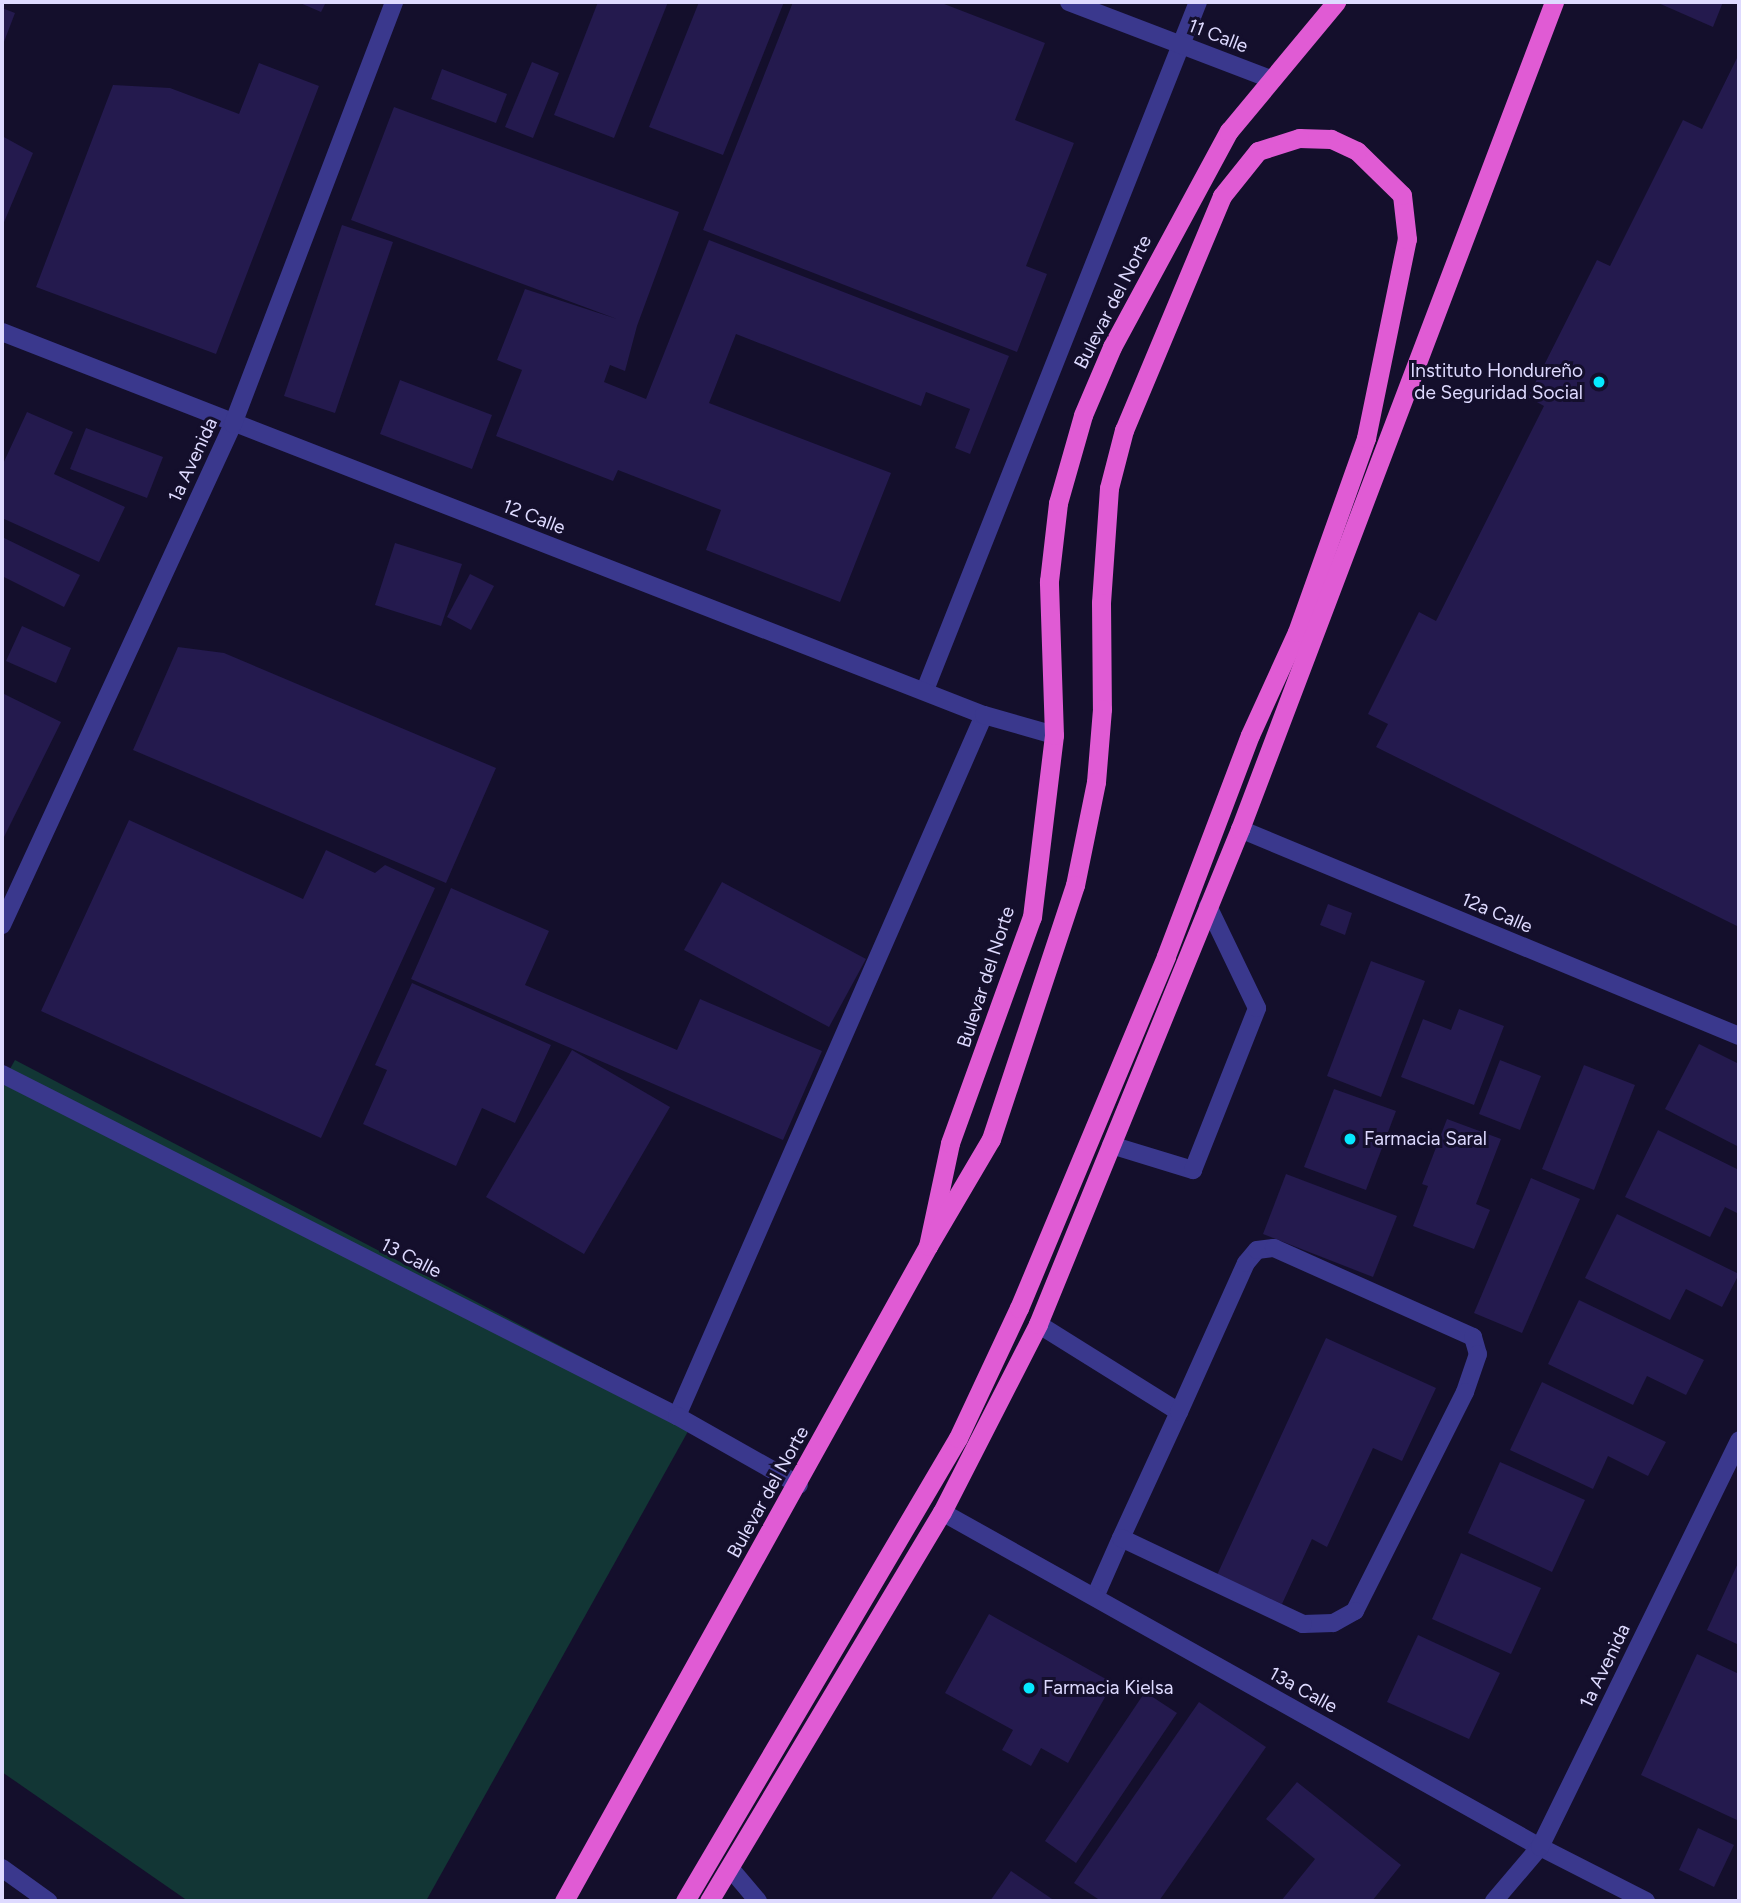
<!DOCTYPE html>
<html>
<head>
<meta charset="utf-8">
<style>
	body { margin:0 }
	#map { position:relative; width:1741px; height:1903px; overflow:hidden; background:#140f2c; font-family:Figtree,sans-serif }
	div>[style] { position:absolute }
	.green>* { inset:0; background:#123635 }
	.building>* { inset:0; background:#241a4e }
	.service>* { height:18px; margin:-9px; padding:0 9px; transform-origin:9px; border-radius:9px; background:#3a388d }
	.minor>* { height:18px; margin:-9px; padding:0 9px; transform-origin:9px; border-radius:9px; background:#3a388d }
	.trunk>* { height:19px; margin:-9.5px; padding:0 9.5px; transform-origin:9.5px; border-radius:9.5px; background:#e05bd4 }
	.dots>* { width:19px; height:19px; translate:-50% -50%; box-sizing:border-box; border:4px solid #140f2c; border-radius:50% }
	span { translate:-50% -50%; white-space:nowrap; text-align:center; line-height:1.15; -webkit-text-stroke:6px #140f2c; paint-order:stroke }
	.street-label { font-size:19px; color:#dedaff }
	.poi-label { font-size:19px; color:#dedaff }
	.right { translate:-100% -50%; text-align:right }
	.left { translate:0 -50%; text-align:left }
	.frame { position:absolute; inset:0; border:4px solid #dedaff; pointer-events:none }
</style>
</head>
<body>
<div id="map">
	<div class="green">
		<div style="clip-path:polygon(15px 1060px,696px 1417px,426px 1901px,188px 1901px,2px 1772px,2px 1083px)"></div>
	</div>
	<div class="building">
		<div style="clip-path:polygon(298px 2px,326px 2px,321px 12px)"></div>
		<div style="clip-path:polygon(598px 2px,668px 2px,614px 138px,554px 115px)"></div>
		<div style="clip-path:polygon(699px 2px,784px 2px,723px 155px,649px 127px)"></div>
		<div style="clip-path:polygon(793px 2px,939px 2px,1045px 43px,1015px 120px,1074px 143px,1026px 266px,1047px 274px,1017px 352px,703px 230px)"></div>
		<div style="clip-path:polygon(1656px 2px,1723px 2px,1713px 27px)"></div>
		<div style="clip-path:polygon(2px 8px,15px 13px,2px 47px)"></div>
		<div style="clip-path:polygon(1739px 54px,1739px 927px,1376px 747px,1388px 724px,1368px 714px,1419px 612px,1436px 621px,1544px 406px,1528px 397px,1597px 260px,1610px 266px,1683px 120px,1702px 129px)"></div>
		<div style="clip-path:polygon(532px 62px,559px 73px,533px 138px,505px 127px)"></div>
		<div style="clip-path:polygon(259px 63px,319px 86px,216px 354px,36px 287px,113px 85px,170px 88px,239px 114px)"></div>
		<div style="clip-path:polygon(442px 69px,507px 94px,496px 123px,431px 99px)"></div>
		<div style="clip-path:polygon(394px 107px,679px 212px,637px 326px,625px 371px,610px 365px,604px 382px,646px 399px,709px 240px,1009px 356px,970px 454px,955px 448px,970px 409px,926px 392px,921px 406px,736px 334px,709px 403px,891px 473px,840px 602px,706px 550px,721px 510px,618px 470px,613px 481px,496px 436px,522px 370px,497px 360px,525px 289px,617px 319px,351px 220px)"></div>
		<div style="clip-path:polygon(2px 136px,33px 153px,2px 227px)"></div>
		<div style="clip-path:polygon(342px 225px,393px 242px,335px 413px,284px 396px)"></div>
		<div style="clip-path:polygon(400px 380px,492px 415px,472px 469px,380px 434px)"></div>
		<div style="clip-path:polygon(27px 412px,73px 432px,54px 474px,125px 507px,99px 562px,2px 518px,2px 466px)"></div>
		<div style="clip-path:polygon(86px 428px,163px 457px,147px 498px,70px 469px)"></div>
		<div style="clip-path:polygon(2px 537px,80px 575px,64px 607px,2px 576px)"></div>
		<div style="clip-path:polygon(395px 543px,462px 564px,441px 626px,375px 605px)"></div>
		<div style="clip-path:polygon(470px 574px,494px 586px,471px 630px,447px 617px)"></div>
		<div style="clip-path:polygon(22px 626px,71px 648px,56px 683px,6px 661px)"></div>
		<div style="clip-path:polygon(178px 647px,224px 653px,496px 768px,446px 883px,133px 750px)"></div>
		<div style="clip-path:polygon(2px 693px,61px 722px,2px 841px)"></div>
		<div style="clip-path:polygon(129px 820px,303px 899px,326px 850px,375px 873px,385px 865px,435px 888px,321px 1138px,41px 1011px)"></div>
		<div style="clip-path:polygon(722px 882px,866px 959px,829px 1027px,684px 950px)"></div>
		<div style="clip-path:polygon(451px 888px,549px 931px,525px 985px,677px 1050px,700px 999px,822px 1051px,783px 1140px,411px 979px)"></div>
		<div style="clip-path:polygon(1328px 904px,1352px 913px,1345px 935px,1320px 925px)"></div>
		<div style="clip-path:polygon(1371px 961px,1425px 981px,1381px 1097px,1327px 1076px)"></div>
		<div style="clip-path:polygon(412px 983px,551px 1045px,515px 1123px,482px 1108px,456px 1166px,363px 1124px,387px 1070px,375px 1065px)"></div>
		<div style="clip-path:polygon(1459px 1009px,1504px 1026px,1474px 1105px,1401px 1077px,1423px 1019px,1451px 1030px)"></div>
		<div style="clip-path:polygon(1699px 1044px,1739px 1064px,1739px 1147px,1665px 1109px)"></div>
		<div style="clip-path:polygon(572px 1050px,670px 1107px,584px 1254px,486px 1197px)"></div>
		<div style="clip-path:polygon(1500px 1060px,1541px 1076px,1520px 1130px,1479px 1114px)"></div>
		<div style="clip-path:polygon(1584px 1065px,1635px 1085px,1594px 1190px,1542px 1169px)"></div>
		<div style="clip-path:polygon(1334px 1089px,1396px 1111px,1366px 1190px,1304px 1167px)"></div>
		<div style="clip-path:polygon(1447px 1119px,1501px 1139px,1476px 1204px,1490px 1210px,1474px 1249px,1413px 1226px,1428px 1186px,1422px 1184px)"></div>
		<div style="clip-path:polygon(1658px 1130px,1739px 1170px,1739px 1214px,1725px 1207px,1710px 1237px,1625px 1197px)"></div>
		<div style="clip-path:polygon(1286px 1174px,1397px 1216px,1373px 1277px,1263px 1234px)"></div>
		<div style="clip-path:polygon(1531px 1178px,1580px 1199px,1522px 1333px,1474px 1313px)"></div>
		<div style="clip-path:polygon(1617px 1214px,1739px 1274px,1722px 1307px,1686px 1289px,1670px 1320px,1585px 1278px)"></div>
		<div style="clip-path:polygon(1579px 1300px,1704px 1360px,1686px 1395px,1647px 1376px,1633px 1405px,1548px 1364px)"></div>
		<div style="clip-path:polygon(1326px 1338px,1436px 1388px,1402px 1461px,1373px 1448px,1327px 1547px,1312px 1539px,1282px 1604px,1217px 1575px)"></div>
		<div style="clip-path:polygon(1542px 1382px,1666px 1442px,1648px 1476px,1608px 1456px,1593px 1489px,1510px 1450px)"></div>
		<div style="clip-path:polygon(1500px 1462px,1585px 1500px,1552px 1572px,1468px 1533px)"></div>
		<div style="clip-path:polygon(1461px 1553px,1541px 1588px,1511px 1654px,1432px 1619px)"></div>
		<div style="clip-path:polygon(1739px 1561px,1739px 1645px,1707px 1630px)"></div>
		<div style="clip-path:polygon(989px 1614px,1113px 1683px,1068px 1763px,1041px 1748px,1031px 1766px,1002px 1750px,1013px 1730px,945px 1693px)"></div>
		<div style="clip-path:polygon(1418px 1635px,1500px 1673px,1469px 1739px,1387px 1702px)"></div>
		<div style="clip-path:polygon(1697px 1654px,1739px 1674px,1739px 1821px,1641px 1775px)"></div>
		<div style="clip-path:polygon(1145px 1692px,1177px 1713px,1076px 1863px,1045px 1841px)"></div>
		<div style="clip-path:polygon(1199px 1702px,1266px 1747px,1159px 1901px,1101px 1901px,1074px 1883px)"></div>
		<div style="clip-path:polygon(1297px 1782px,1401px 1865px,1372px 1901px,1281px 1901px,1315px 1859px,1266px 1819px)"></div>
		<div style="clip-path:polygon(1698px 1828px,1734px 1845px,1714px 1887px,1679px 1870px)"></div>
		<div style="clip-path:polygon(1011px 1871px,1055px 1901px,990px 1901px)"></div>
	</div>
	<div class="service">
		<div style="left:925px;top:690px;width:740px;rotate:-68.36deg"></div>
		<div style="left:1111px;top:1145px;width:86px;rotate:17deg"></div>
		<div style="left:1193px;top:1170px;width:174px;rotate:-68.4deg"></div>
		<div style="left:1257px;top:1008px;width:113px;rotate:-115.7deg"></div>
		<div style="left:1038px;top:1324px;width:166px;rotate:32deg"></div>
		<div style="left:677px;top:1416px;width:765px;rotate:-66.35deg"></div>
		<div style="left:1095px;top:1597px;width:64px;rotate:-66.2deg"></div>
		<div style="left:1121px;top:1538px;width:139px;rotate:-65.3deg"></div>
		<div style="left:1179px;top:1412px;width:163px;rotate:-65.8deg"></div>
		<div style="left:1246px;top:1263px;width:17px;rotate:-50deg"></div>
		<div style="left:1257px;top:1250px;width:17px;rotate:-7deg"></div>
		<div style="left:1274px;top:1248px;width:218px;rotate:24.1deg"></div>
		<div style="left:1473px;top:1337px;width:18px;rotate:74deg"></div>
		<div style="left:1478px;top:1354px;width:40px;rotate:108.9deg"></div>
		<div style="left:1465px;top:1392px;width:245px;rotate:116.7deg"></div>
		<div style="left:1355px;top:1611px;width:25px;rotate:151deg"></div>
		<div style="left:1333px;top:1623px;width:30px;rotate:178deg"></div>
		<div style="left:1303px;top:1624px;width:201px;rotate:-154.7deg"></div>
		<div style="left:730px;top:1868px;width:43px;rotate:49.7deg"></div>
	</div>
	<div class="minor">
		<div style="left:1069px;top:2px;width:218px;rotate:20.9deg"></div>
		<div style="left:2px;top:332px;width:1054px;rotate:21.31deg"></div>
		<div style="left:984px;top:715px;width:73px;rotate:15.9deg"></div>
		<div style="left:1240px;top:829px;width:540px;rotate:22.53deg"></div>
		<div style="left:2px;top:925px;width:552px;rotate:-65.25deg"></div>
		<div style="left:233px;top:424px;width:452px;rotate:-69.1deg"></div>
		<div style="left:2px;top:1074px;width:757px;rotate:26.87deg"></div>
		<div style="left:677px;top:1416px;width:140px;rotate:29.5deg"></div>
		<div style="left:942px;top:1512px;width:685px;rotate:29.26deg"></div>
		<div style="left:1540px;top:1847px;width:119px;rotate:27deg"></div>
		<div style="left:2px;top:1868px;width:57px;rotate:35.7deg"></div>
		<div style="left:1494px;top:1901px;width:71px;rotate:-49.6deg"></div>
		<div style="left:1540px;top:1847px;width:453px;rotate:-63.9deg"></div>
	</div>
	<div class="trunk">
		<div style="left:564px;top:1901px;width:749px;rotate:-60.94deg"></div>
		<div style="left:928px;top:1246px;width:105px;rotate:-77.9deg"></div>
		<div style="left:950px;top:1143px;width:240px;rotate:-70.1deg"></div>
		<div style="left:1032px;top:917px;width:183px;rotate:-83.1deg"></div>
		<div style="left:1054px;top:735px;width:154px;rotate:-91.9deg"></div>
		<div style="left:1049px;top:581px;width:79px;rotate:-83.4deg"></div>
		<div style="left:1058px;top:503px;width:91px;rotate:-74.1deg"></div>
		<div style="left:1083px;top:415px;width:74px;rotate:-66.9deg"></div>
		<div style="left:1112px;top:347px;width:246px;rotate:-61.6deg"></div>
		<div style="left:1229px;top:131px;width:168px;rotate:-50.3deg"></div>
		<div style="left:685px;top:1901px;width:537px;rotate:-59.48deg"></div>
		<div style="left:958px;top:1438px;width:144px;rotate:-64.9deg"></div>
		<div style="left:1019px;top:1308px;width:381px;rotate:-67.3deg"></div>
		<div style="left:1166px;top:956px;width:236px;rotate:-69.2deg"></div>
		<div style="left:1250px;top:735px;width:113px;rotate:-65.5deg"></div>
		<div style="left:1297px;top:632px;width:206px;rotate:-70.4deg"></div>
		<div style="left:1366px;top:438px;width:203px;rotate:-78.4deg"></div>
		<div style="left:1407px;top:239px;width:44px;rotate:-96.5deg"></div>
		<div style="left:1402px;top:195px;width:63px;rotate:-135.6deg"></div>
		<div style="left:1357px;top:151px;width:29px;rotate:-155deg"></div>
		<div style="left:1331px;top:139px;width:32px;rotate:-178deg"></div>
		<div style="left:1299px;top:138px;width:43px;rotate:162.4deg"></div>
		<div style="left:1258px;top:151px;width:58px;rotate:128.7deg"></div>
		<div style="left:1222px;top:196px;width:254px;rotate:112.7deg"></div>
		<div style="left:1124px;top:430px;width:60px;rotate:104.5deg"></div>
		<div style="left:1109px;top:488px;width:115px;rotate:94deg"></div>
		<div style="left:1101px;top:603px;width:106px;rotate:89.5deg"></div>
		<div style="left:1102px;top:709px;width:73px;rotate:94.7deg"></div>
		<div style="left:1096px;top:782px;width:105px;rotate:101.5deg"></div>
		<div style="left:1075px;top:885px;width:268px;rotate:108.3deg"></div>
		<div style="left:991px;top:1139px;width:124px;rotate:120.5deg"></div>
		<div style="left:709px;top:1901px;width:453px;rotate:-59.1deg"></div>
		<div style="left:942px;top:1512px;width:211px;rotate:-62.9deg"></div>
		<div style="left:1038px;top:1324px;width:535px;rotate:-67.8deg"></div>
		<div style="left:1240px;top:829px;width:885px;rotate:-69.21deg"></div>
	</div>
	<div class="dots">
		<div style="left:1599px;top:382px;background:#06e9ff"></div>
		<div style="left:1350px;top:1139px;background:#06e9ff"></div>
		<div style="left:1029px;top:1688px;background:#06e9ff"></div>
	</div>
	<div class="street-label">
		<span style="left:1218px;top:36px;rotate:21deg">11 Calle</span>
		<span style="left:1113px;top:302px;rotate:-63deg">Bulevar del Norte</span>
		<span style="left:193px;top:460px;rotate:-65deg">1a Avenida</span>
		<span style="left:534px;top:517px;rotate:21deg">12 Calle</span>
		<span style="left:1497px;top:913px;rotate:23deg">12a Calle</span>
		<span style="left:986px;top:977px;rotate:-72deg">Bulevar del Norte</span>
		<span style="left:411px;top:1258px;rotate:27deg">13 Calle</span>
		<span style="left:768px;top:1492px;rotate:-61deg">Bulevar del Norte</span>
		<span style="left:1605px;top:1666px;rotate:-64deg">1a Avenida</span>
		<span style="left:1303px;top:1690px;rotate:29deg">13a Calle</span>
	</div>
	<div class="poi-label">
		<span class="right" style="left:1583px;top:382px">Instituto Hondureño<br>de Seguridad Social</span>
		<span class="left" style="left:1364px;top:1139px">Farmacia Saral</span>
		<span class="left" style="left:1043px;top:1688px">Farmacia Kielsa</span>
	</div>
	<div class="frame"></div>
</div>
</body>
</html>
